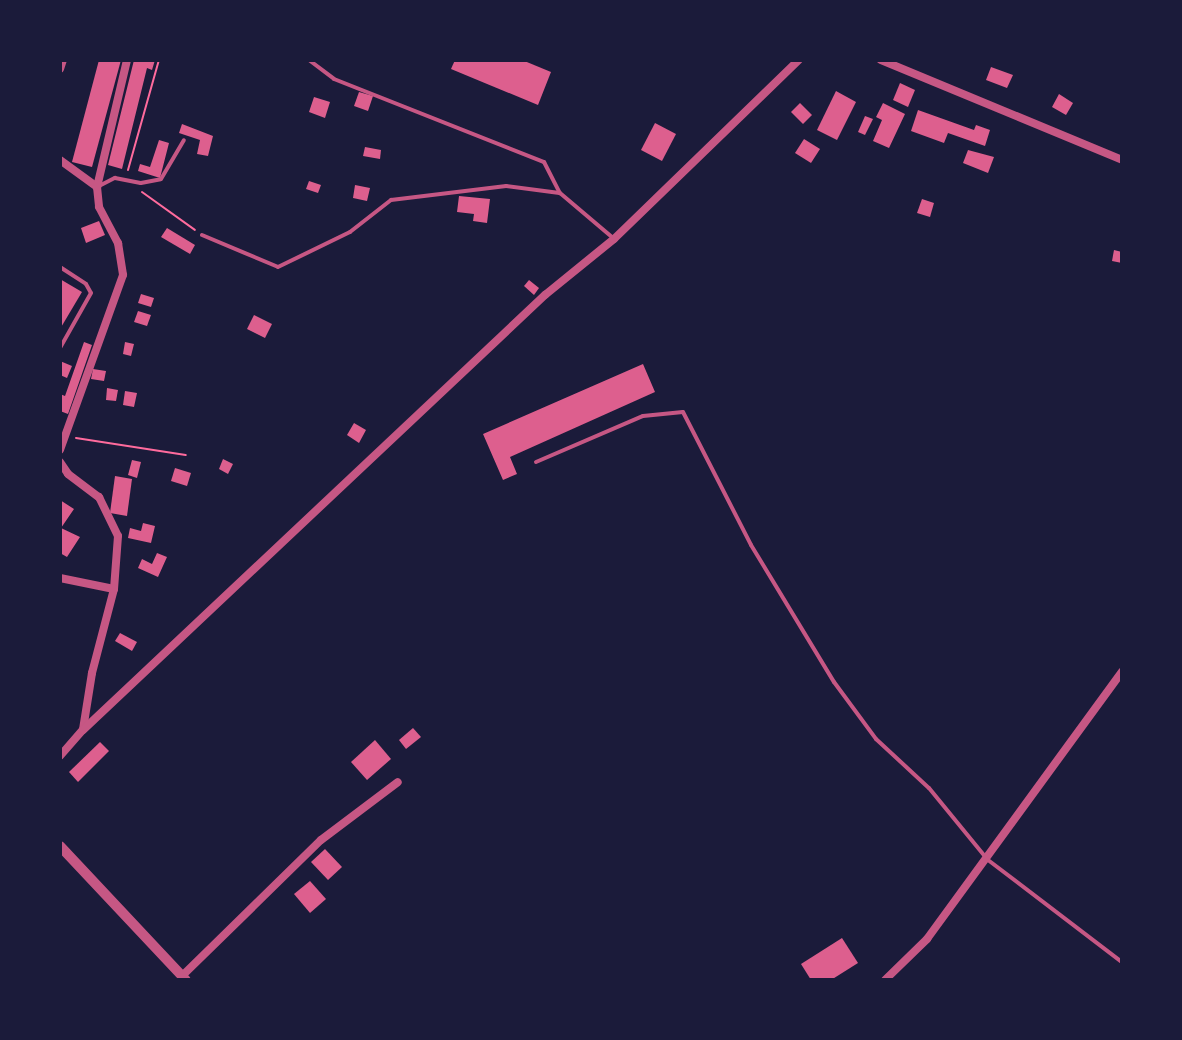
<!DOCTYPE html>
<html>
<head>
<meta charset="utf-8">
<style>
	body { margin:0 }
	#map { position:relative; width:1182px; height:1040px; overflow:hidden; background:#1b1b3a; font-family:"Source Sans 3",sans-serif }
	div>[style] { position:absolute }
	.building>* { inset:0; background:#dd5f8e }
	.path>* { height:2px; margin:-1px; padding:0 1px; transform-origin:1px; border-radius:1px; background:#ff6b9d }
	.service>* { height:4px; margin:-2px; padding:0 2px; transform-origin:2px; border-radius:2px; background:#c65784 }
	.minor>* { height:8px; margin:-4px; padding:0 4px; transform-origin:4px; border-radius:4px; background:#c65784 }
	.tertiary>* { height:10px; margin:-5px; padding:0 5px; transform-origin:5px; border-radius:5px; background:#c65784 }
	span { translate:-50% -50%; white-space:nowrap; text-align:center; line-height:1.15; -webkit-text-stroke:6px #1b1b3a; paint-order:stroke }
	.frame { position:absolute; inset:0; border:62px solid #1b1b3a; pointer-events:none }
</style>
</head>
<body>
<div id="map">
	<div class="building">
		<div style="clip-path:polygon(99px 60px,121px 60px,92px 167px,72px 162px)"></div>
		<div style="clip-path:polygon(134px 60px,155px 60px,152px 70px,147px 68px,122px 169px,108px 165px)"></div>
		<div style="clip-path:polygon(455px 60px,522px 60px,551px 72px,538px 105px,451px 69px)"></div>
		<div style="clip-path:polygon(991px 67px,1013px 75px,1007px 88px,986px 80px)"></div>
		<div style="clip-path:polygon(900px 83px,915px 90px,908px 107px,893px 100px)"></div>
		<div style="clip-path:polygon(836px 91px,856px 102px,837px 140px,817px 130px)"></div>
		<div style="clip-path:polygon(359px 92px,373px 96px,368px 111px,354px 106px)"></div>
		<div style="clip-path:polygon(1059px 94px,1073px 103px,1066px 115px,1052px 107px)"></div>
		<div style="clip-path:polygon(314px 97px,330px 102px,325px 118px,309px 112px)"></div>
		<div style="clip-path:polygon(800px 103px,812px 115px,803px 124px,791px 112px)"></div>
		<div style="clip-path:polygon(883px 103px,905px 114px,889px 148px,873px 141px,882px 120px,876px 117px)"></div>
		<div style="clip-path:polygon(918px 110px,974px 130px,976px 125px,990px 130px,985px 146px,948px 133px,944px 143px,911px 131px)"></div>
		<div style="clip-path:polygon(865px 116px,873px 119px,865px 135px,858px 132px)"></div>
		<div style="clip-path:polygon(655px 123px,676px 134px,662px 161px,641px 150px)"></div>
		<div style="clip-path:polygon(182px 124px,213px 136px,208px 156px,197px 154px,200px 140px,179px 133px)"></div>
		<div style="clip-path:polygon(804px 139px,820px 149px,811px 163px,795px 153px)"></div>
		<div style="clip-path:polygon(159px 140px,169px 143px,160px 178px,138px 171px,140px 164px,150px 167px)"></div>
		<div style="clip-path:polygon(365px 147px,381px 150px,380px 159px,363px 156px)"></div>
		<div style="clip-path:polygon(968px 150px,994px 157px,988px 173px,963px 163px)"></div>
		<div style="clip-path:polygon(309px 181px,321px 185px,318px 193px,306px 189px)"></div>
		<div style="clip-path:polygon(355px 185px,370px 188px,367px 201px,353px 198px)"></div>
		<div style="clip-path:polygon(459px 196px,490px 199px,487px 223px,473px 221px,474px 214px,457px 212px)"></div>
		<div style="clip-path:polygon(922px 199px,934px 203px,930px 217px,917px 213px)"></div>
		<div style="clip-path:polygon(99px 221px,105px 235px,86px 243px,81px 228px)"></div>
		<div style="clip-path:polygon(167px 228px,195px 245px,190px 254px,161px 237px)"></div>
		<div style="clip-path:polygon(1114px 250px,1122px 252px,1122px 263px,1112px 261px)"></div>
		<div style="clip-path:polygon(60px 279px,82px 292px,60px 329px)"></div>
		<div style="clip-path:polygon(529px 280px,539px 288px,534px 295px,524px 286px)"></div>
		<div style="clip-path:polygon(141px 294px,154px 298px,151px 307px,138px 303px)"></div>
		<div style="clip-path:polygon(138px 311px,151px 315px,147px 326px,134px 322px)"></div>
		<div style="clip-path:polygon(254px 315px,272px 324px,265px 338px,247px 329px)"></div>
		<div style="clip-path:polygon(84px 342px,92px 345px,68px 414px,60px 411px,60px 394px,65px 396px)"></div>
		<div style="clip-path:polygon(125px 342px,134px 344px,131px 356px,123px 354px)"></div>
		<div style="clip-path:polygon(60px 361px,72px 366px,67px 378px,60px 375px)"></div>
		<div style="clip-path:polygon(643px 364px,655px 392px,510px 457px,517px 474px,503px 480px,483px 434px)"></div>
		<div style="clip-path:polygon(93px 369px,106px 371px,104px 381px,91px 379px)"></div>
		<div style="clip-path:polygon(107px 388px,118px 390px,116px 401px,106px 400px)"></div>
		<div style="clip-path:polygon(125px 391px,137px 393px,134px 407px,123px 405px)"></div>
		<div style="clip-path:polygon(354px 423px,366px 430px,359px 443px,347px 435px)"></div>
		<div style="clip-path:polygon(223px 459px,233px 464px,228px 474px,219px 469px)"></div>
		<div style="clip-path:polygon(132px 460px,141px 462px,137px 478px,128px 475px)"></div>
		<div style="clip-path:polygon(175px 468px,191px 473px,187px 486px,171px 481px)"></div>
		<div style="clip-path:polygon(115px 476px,132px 479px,127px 516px,110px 513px)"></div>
		<div style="clip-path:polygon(60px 500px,74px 509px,61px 528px,80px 537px,67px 557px,60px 553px)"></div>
		<div style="clip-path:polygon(143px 523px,155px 526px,151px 543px,128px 538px,130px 528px,141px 531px)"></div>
		<div style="clip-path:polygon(157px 553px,167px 557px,158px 577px,138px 568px,142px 559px,152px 564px)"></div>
		<div style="clip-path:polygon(120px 633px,137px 642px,132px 651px,115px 641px)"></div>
		<div style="clip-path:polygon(413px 728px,421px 737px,406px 749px,399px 740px)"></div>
		<div style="clip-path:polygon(375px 740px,391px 759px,367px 780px,351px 762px)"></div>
		<div style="clip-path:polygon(100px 742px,109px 751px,78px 782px,69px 772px)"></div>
		<div style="clip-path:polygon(325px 849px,342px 867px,328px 880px,311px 862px)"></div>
		<div style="clip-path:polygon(310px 881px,326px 899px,310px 913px,294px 894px)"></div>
		<div style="clip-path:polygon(842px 938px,858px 963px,831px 980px,811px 980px,801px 964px)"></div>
	</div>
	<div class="path">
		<div style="left:128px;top:170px;width:114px;rotate:-74.3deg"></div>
		<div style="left:142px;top:192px;width:65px;rotate:35.6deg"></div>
		<div style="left:76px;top:438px;width:111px;rotate:8.8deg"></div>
	</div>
	<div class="service">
		<div style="left:309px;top:60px;width:31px;rotate:37deg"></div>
		<div style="left:334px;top:79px;width:226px;rotate:21.6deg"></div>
		<div style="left:544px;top:162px;width:35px;rotate:63deg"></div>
		<div style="left:99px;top:186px;width:18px;rotate:-27deg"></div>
		<div style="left:115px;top:178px;width:26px;rotate:11deg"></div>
		<div style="left:141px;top:183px;width:20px;rotate:-11deg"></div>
		<div style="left:161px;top:179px;width:45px;rotate:-59.5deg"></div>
		<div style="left:202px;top:235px;width:82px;rotate:22.8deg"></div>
		<div style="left:278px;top:267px;width:80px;rotate:-25.9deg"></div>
		<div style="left:350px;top:232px;width:52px;rotate:-38deg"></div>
		<div style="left:391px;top:200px;width:116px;rotate:-6.9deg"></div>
		<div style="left:506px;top:186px;width:54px;rotate:7.4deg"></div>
		<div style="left:560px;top:193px;width:70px;rotate:40.3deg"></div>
		<div style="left:60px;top:267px;width:31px;rotate:33deg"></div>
		<div style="left:86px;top:284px;width:10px;rotate:61deg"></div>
		<div style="left:91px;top:293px;width:63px;rotate:119.4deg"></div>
		<div style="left:536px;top:462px;width:116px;rotate:-23.3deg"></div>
		<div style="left:643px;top:416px;width:40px;rotate:-5.7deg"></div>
		<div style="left:683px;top:412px;width:149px;rotate:62.9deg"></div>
		<div style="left:751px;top:545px;width:160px;rotate:58.8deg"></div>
		<div style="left:834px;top:682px;width:71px;rotate:53.6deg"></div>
		<div style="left:876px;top:739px;width:72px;rotate:42.8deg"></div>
		<div style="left:929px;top:788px;width:93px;rotate:50.7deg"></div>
		<div style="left:988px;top:860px;width:168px;rotate:37.3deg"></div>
	</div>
	<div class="minor">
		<div style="left:881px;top:60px;width:261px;rotate:22.5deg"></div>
		<div style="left:60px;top:69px;width:9px;rotate:-72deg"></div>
		<div style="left:60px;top:160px;width:46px;rotate:36.1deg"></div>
		<div style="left:97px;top:187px;width:20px;rotate:84deg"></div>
		<div style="left:99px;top:207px;width:41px;rotate:62.2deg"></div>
		<div style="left:118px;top:243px;width:32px;rotate:81deg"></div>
		<div style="left:123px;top:275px;width:186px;rotate:109.8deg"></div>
		<div style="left:97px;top:187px;width:130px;rotate:-76.7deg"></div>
		<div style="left:60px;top:462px;width:14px;rotate:56deg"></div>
		<div style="left:68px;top:474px;width:39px;rotate:37deg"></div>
		<div style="left:99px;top:497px;width:43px;rotate:64deg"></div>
		<div style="left:118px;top:536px;width:53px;rotate:94.3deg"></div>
		<div style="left:114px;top:589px;width:87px;rotate:104.7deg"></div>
		<div style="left:92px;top:673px;width:57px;rotate:99.1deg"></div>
		<div style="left:60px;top:578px;width:55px;rotate:11.5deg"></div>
		<div style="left:60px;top:756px;width:35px;rotate:-49deg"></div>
		<div style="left:83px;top:730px;width:635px;rotate:-43.28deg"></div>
		<div style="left:545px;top:295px;width:89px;rotate:-39.1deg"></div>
		<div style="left:614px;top:239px;width:257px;rotate:-44.1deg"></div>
		<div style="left:182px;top:976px;width:194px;rotate:-44.4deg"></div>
		<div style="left:321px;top:840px;width:96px;rotate:-37deg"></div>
		<div style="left:885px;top:980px;width:59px;rotate:-44.3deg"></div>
		<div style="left:927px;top:939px;width:331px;rotate:-53.9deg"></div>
	</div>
	<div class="tertiary">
		<div style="left:60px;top:846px;width:184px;rotate:46.8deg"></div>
	</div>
	<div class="frame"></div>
</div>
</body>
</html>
